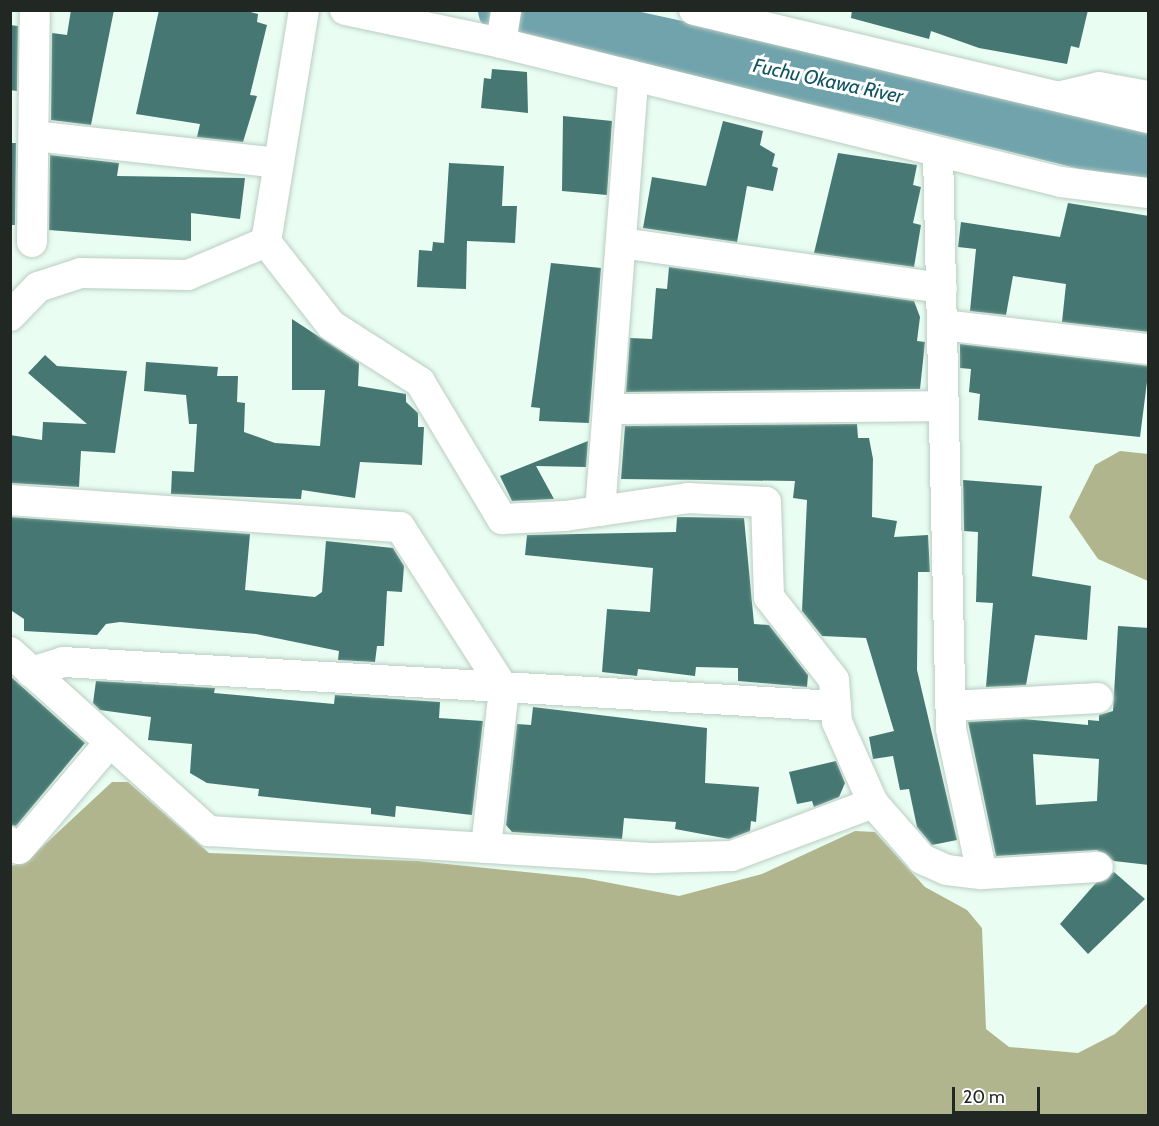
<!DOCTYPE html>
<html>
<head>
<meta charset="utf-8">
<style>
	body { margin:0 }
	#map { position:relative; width:1159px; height:1126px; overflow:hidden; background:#e9fdf2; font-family:Cabin,sans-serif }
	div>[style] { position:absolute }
	.forest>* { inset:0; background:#b1b58d }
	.river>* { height:54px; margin:-27px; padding:0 27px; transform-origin:27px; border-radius:27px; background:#71a3ad }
	.building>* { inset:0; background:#467772 }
	.roads { filter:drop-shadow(0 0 2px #bacdc2) drop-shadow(0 0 2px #bacdc2) }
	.street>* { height:30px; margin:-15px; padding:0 15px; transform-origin:15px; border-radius:15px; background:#fff }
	span { translate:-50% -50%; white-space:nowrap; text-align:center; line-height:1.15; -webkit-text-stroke:6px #fff; paint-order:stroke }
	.water-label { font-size:20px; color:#0f5661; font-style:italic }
	.frame { position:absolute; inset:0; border:12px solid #212824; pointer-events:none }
	.scale { position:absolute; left:952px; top:1087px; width:88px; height:27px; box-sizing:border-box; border:3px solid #212824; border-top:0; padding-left:8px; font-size:18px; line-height:21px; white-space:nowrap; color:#212824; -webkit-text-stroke:4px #fff; paint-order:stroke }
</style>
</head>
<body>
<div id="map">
	<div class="forest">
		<div style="clip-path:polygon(1120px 451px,1148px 454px,1148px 581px,1098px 559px,1069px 517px,1095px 465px)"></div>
		<div style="clip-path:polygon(112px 782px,128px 782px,209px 853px,418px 861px,584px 878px,679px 896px,762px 874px,855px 831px,875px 832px,925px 887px,967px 910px,982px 928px,986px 1029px,1009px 1047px,1078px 1053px,1115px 1034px,1148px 1003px,1148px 1115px,11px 1116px,11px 866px,27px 861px)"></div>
	</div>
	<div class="river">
		<div style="left:505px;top:10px;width:389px;rotate:12.3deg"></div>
		<div style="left:885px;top:93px;width:271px;rotate:13.9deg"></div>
	</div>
	<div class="building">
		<div style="clip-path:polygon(71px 10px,114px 10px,91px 125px,51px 120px,52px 33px,67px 35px)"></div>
		<div style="clip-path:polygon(159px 10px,243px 10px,258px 14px,257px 22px,267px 25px,250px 95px,257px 96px,243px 142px,197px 137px,200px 124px,136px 114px)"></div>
		<div style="clip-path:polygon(852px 10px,1088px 10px,1079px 48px,1071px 46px,1067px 64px,979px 48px,931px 31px,929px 39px,851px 18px)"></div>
		<div style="clip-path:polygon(10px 25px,18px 26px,17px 91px,10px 90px)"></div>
		<div style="clip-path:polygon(492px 69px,527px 72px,528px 113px,481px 108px,484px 78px,491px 79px)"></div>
		<div style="clip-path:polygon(563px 116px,612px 121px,607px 195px,562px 191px)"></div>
		<div style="clip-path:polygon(723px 121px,763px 131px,760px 145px,775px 154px,772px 166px,778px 168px,773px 191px,747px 186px,737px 242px,643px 228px,652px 177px,706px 186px)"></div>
		<div style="clip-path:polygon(10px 143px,16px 143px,15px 225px,10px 225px)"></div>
		<div style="clip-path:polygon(838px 153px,917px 165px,913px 185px,921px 187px,913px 223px,921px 225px,914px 267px,814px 253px)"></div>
		<div style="clip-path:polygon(50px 155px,119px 163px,117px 176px,245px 178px,240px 219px,191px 213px,191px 241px,49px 230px)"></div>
		<div style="clip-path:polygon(449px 163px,504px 166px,502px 206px,517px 206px,515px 243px,467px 241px,466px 289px,417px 287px,419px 250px,432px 251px,433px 242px,444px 243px)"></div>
		<div style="clip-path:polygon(1068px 203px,1149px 216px,1149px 332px,1062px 322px,1066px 284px,1013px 276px,1006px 315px,970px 311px,976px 249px,958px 247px,961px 222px,1060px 237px)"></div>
		<div style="clip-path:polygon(551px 263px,601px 268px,589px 423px,539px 421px,540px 408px,531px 407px)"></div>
		<div style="clip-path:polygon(669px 267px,914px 301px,920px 317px,917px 341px,925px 342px,920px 389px,626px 392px,630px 338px,652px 339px,656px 288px,667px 289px)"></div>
		<div style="clip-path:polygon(292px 319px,359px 363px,358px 386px,406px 394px,406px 402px,418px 413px,418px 427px,424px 427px,422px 465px,360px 462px,355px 498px,302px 490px,301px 499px,171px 494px,172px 471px,194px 472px,197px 424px,189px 424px,186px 395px,144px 391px,146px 362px,218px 367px,217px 376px,238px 376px,237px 402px,245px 403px,244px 432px,275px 443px,320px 446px,325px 390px,292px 390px)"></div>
		<div style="clip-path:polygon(960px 344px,1149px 366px,1140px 437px,978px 420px,980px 394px,969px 392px,971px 369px,960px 368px)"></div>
		<div style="clip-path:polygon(45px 355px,57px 366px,127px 371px,115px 453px,81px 451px,79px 487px,10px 483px,10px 435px,42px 440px,43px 422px,87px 424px,28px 373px)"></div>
		<div style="clip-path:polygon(857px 424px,858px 438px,869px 438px,873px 459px,872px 517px,897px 521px,894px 537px,928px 535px,930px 572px,918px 572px,917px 670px,957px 840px,932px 845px,917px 827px,909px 789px,900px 790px,893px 756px,873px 759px,869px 737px,894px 731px,866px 638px,822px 636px,802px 611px,807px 500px,793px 498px,795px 481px,621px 479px,625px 426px)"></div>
		<div style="clip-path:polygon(588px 441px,586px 467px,536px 466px,554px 499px,512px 501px,500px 476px)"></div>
		<div style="clip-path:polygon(963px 480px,1042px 486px,1032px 576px,1091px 586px,1087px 640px,1035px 635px,1026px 685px,986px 687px,993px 603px,976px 602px,978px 532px,964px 531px)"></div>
		<div style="clip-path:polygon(10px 517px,250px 534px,245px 590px,315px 597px,322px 592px,326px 541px,393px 548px,404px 566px,402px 592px,387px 591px,384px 646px,377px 646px,375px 662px,338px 660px,339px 651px,256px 634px,120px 622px,106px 624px,97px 635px,24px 631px,24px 619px,12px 611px)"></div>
		<div style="clip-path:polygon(677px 517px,744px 518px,754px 624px,769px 625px,808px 675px,807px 687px,738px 681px,738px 668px,696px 667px,695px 676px,638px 669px,637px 676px,602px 672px,607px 609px,650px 612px,653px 568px,525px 555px,527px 535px,676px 532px)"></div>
		<div style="clip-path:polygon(evenodd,1118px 626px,1149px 628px,1149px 865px,1114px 861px,1097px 850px,996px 856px,968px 722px,1023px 719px,1088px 725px,1088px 720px,1099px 721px,1099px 715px,1113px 711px,1118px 626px,1033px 754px,1099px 759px,1097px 801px,1036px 805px,1033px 754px)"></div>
		<div style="clip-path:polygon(10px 676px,85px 743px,16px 826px,10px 825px)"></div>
		<div style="clip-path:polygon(96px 681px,215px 688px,214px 693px,334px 704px,335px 695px,440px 702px,439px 718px,483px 721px,472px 815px,396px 806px,395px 817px,371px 814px,371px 808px,258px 796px,259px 789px,207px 783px,190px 773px,192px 744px,148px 740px,151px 717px,100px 710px,93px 703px)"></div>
		<div style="clip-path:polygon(533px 707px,707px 728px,705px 783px,759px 787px,756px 822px,751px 821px,750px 831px,729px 839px,675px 829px,676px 822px,624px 818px,622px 839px,512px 832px,506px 825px,517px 724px,531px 725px)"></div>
		<div style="clip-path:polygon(836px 761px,845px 783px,839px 797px,814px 807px,812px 801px,797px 804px,789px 772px)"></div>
		<div style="clip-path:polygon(1114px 872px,1145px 899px,1088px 954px,1060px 924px,1095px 884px)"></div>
	</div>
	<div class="roads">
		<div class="street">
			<div style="left:345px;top:10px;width:159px;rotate:11.9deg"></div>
			<div style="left:501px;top:43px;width:577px;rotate:13.94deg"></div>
			<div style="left:1061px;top:182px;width:88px;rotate:7.2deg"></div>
			<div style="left:694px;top:10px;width:467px;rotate:13.4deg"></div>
			<div style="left:501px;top:43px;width:33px;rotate:-81deg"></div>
			<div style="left:1061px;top:96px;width:39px;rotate:-13deg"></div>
			<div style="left:1099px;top:87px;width:50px;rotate:10.4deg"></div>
			<div style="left:34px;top:136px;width:246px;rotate:6.3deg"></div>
			<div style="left:938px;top:153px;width:576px;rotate:88.71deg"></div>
			<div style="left:951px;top:729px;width:148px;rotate:77.9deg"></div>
			<div style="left:32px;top:242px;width:232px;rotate:-89.3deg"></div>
			<div style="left:266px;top:242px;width:105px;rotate:51.9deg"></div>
			<div style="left:331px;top:325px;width:106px;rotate:32.6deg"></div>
			<div style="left:420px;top:382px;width:160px;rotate:59.1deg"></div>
			<div style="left:502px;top:519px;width:63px;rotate:-2.7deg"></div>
			<div style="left:565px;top:516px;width:124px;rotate:-8.3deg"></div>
			<div style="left:688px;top:498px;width:78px;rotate:2.9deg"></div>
			<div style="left:766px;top:502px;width:95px;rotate:88.2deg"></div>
			<div style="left:769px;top:597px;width:105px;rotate:51.9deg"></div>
			<div style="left:834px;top:680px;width:42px;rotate:85.9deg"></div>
			<div style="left:837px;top:722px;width:89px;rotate:66deg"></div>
			<div style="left:873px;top:803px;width:74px;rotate:48.8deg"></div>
			<div style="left:922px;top:859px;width:27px;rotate:24deg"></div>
			<div style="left:947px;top:870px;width:35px;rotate:7deg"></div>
			<div style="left:982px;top:874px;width:116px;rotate:-3.5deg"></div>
			<div style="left:621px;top:243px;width:324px;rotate:8deg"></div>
			<div style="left:10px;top:316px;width:40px;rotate:-46deg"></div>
			<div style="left:38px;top:287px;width:45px;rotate:-18deg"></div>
			<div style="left:81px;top:273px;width:107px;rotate:1.1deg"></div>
			<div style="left:188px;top:275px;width:85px;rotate:-22.9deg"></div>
			<div style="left:266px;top:242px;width:235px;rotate:-80.7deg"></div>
			<div style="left:943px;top:325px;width:206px;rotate:6.7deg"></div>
			<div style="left:608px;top:409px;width:336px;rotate:-0.5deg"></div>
			<div style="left:10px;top:500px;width:391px;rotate:4deg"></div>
			<div style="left:400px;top:527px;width:193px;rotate:57.3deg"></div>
			<div style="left:504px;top:689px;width:160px;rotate:96.5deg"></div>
			<div style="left:600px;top:511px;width:434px;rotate:-85.6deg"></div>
			<div style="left:10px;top:652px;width:268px;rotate:42deg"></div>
			<div style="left:209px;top:831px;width:446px;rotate:3.5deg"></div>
			<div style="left:654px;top:858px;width:78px;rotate:-1.5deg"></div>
			<div style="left:732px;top:856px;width:151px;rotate:-20.6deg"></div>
			<div style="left:31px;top:672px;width:34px;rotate:-17deg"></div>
			<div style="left:63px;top:662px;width:774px;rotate:3.26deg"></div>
			<div style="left:951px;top:706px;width:147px;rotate:-3.1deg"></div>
			<div style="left:10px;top:842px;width:11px;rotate:38deg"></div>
			<div style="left:19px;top:849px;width:140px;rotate:-49.6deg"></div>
		</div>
	</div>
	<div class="water-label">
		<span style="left:828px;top:81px;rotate:12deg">Fuchu Okawa River</span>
	</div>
	<div class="frame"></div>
	<div class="scale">20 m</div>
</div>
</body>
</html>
